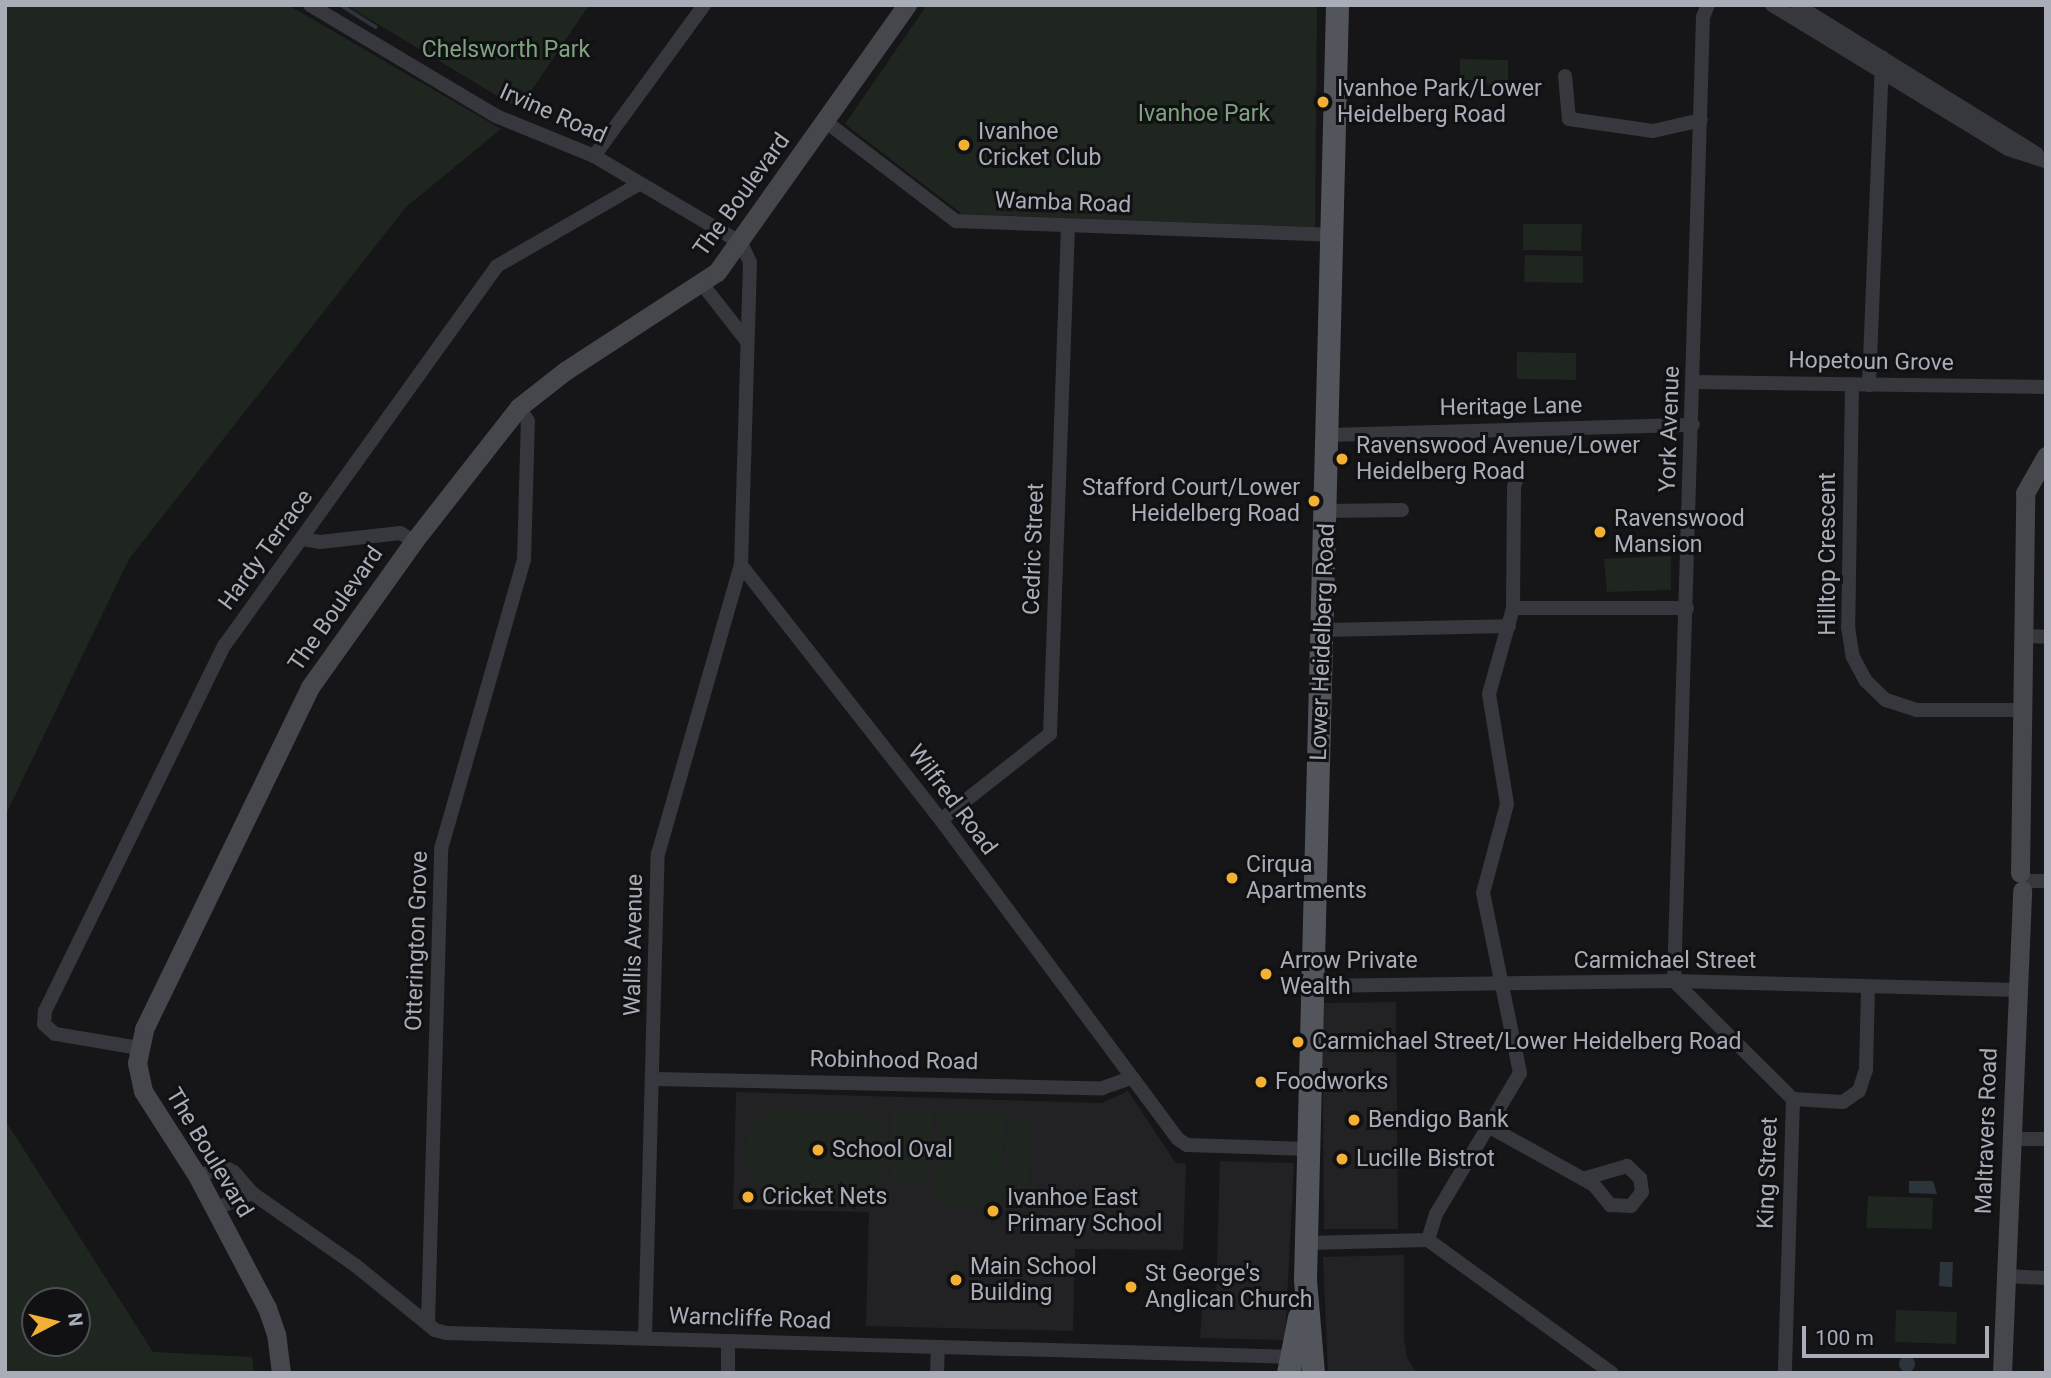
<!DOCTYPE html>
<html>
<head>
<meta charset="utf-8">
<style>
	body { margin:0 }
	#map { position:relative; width:2051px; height:1378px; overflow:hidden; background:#161618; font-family:Roboto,sans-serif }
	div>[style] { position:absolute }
	.built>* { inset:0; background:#222225 }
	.green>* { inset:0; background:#1e261f }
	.water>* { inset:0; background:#2c353c }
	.round { border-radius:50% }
	.stream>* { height:3.5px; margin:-1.75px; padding:0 1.75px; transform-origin:1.75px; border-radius:1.75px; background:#2c353c }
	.street>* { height:14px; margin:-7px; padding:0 7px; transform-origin:7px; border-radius:7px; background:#37383d }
	.secondary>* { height:19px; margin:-9.5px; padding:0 9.5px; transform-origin:9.5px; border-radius:9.5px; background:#45474d }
	.primary>* { height:23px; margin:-11.5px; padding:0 11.5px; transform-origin:11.5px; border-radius:11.5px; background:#53555c }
	.dots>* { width:19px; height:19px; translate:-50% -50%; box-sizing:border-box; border:4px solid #111113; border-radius:50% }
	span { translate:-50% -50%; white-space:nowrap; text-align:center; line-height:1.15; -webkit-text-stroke:6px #111113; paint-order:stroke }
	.park-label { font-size:23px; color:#7fa381 }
	.poi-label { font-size:23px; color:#a8adb8 }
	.left { translate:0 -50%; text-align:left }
	.right { translate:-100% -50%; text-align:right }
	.street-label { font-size:23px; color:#a8adb8 }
	.frame { position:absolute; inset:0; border:7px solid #a8adb8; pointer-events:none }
	.north { position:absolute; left:21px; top:1287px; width:70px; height:70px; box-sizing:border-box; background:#111113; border:2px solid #4d4f55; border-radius:50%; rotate:83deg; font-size:19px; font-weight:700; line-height:28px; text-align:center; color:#a8adb8 }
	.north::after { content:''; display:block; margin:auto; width:24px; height:32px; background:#f2b134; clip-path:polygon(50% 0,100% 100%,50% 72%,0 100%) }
	.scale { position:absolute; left:1802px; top:1326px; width:187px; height:32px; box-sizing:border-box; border:4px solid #a8adb8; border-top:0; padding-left:9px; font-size:21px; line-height:24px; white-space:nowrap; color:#a8adb8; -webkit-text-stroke:5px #111113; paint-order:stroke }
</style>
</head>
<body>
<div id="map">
	<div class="built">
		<div style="clip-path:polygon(1396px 1002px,1398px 1229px,1324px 1229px,1322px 1003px)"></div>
		<div style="clip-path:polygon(1128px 1091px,1176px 1163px,1186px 1164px,1183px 1250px,1075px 1249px,1073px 1331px,866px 1326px,869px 1212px,733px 1209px,736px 1092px,1102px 1103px)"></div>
		<div style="clip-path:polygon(1220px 1161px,1294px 1163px,1285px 1340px,1200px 1338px,1203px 1300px,1216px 1298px)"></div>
		<div style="clip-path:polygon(1404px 1255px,1404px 1339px,1407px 1358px,1417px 1373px,1328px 1373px,1323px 1257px)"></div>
	</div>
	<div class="green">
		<div style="clip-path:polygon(5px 5px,288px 5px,501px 129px,406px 207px,129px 559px,5px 816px)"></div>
		<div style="clip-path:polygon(346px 5px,589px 5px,519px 109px)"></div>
		<div style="clip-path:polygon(927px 5px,1317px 5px,1315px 227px,962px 214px,845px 124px)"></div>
		<div style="clip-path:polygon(1460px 59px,1508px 60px,1508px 85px,1460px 84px)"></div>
		<div style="clip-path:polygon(1523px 224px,1582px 224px,1581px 251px,1523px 250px)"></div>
		<div style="clip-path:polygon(1525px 255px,1583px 256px,1583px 283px,1524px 282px)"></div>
		<div style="clip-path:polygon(1517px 352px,1576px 353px,1576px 380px,1517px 379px)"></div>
		<div style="clip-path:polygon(1671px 556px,1671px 590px,1607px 592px,1604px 559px)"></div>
		<div style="clip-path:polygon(777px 1109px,872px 1115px,892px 1145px,892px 1112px,933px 1111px,928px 1184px,892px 1182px,891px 1161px,875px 1190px,862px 1197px,767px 1193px,743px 1165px,745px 1145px,750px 1129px,763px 1115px)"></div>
		<div style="clip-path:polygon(938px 1111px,1005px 1115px,1002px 1190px,1005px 1173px,1010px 1172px,1005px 1149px,1009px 1122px,1034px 1123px,1028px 1187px,1021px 1206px,1007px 1206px,1002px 1192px,1001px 1206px,933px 1202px)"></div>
		<div style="clip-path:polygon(evenodd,5px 1120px,153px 1352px,252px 1357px,254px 1373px,5px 1373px,5px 1120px,35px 1301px,77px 1301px,77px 1343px,35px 1343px,35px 1301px)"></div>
		<div style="clip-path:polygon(758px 1190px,760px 1203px,737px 1204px,738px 1191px)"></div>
		<div style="clip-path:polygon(1868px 1196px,1933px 1198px,1932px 1229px,1866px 1228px)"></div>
		<div style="clip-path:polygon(1896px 1310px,1957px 1312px,1956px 1344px,1895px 1342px)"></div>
	</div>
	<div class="water">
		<div style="clip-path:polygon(1909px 1181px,1933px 1181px,1937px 1194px,1909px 1193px)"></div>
		<div style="clip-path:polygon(1940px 1262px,1953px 1262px,1952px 1287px,1939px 1286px)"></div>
		<div class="round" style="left:1899px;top:1356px;width:16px;height:16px"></div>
	</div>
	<div class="stream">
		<div style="left:341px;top:5px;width:41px;rotate:32.2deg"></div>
	</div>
	<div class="street">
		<div style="left:310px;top:5px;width:217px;rotate:30.8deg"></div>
		<div style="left:496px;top:116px;width:106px;rotate:22.2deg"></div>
		<div style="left:594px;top:156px;width:171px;rotate:30.6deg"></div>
		<div style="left:741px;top:243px;width:21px;rotate:65deg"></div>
		<div style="left:750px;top:262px;width:303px;rotate:91.7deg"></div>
		<div style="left:741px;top:565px;width:324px;rotate:51.9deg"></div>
		<div style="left:941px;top:820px;width:397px;rotate:53.4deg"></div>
		<div style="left:1178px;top:1139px;width:11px;rotate:34deg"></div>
		<div style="left:1187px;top:1145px;width:121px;rotate:1.9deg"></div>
		<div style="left:1708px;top:5px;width:13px;rotate:113deg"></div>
		<div style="left:1703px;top:17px;width:964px;rotate:91.72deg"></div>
		<div style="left:1674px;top:981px;width:168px;rotate:44.8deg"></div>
		<div style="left:1793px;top:1099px;width:274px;rotate:91.7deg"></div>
		<div style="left:1772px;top:5px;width:276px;rotate:31.4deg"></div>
		<div style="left:2008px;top:149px;width:40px;rotate:18deg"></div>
		<div style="left:1797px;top:5px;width:282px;rotate:31.8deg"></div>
		<div style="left:1565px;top:76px;width:43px;rotate:84.7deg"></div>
		<div style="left:1569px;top:119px;width:85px;rotate:8.1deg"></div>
		<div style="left:1653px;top:131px;width:49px;rotate:-12.9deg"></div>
		<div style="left:825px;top:121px;width:165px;rotate:37.4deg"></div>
		<div style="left:956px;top:221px;width:377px;rotate:2.1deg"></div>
		<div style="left:594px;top:156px;width:187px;rotate:-53.9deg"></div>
		<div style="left:703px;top:285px;width:70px;rotate:52deg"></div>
		<div style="left:1695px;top:382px;width:351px;rotate:0.8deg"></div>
		<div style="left:1852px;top:385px;width:242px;rotate:90.9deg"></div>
		<div style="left:1848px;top:627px;width:30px;rotate:81deg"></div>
		<div style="left:1853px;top:657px;width:27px;rotate:62deg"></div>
		<div style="left:1866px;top:681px;width:28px;rotate:44deg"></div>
		<div style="left:1886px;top:700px;width:32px;rotate:18deg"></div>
		<div style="left:1916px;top:710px;width:105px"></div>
		<div style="left:1869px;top:385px;width:328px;rotate:-87.7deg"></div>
		<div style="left:1329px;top:435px;width:364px;rotate:-1.6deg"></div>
		<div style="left:1327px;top:511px;width:75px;rotate:-0.8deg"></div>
		<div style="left:303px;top:539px;width:17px;rotate:10deg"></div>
		<div style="left:320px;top:542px;width:81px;rotate:-6.4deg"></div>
		<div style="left:400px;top:533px;width:16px;rotate:30deg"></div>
		<div style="left:1513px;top:608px;width:174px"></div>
		<div style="left:1324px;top:630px;width:185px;rotate:-1.2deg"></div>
		<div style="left:2022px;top:636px;width:24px;rotate:2deg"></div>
		<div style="left:941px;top:820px;width:139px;rotate:-38.3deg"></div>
		<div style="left:1050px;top:734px;width:508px;rotate:-87.97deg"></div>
		<div style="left:2029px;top:881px;width:17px"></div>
		<div style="left:1313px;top:986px;width:361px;rotate:-0.8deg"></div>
		<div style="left:1674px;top:981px;width:343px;rotate:1.5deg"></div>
		<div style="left:139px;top:1048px;width:85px;rotate:-170.5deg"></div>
		<div style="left:55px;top:1034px;width:15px;rotate:-138deg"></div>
		<div style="left:44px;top:1024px;width:13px;rotate:-86deg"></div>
		<div style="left:45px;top:1011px;width:407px;rotate:-63.9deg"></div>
		<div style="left:224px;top:646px;width:468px;rotate:-54.3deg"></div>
		<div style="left:497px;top:266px;width:164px;rotate:-30deg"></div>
		<div style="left:654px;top:1079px;width:448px;rotate:1.2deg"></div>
		<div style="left:1102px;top:1088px;width:31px;rotate:-19deg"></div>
		<div style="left:1793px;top:1099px;width:50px;rotate:3.4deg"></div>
		<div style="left:1843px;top:1102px;width:19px;rotate:-35deg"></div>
		<div style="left:1859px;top:1091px;width:22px;rotate:-72deg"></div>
		<div style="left:1866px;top:1070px;width:83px;rotate:-88.6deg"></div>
		<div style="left:1488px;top:1126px;width:121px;rotate:29.1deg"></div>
		<div style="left:1594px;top:1185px;width:26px;rotate:51deg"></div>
		<div style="left:1610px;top:1205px;width:21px;rotate:3deg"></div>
		<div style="left:1631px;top:1206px;width:18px;rotate:-52deg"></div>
		<div style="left:1642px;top:1192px;width:14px;rotate:-98deg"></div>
		<div style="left:1640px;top:1178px;width:18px;rotate:-137deg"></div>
		<div style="left:1627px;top:1166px;width:46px;rotate:163.5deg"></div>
		<div style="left:2012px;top:1139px;width:34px"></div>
		<div style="left:198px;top:1177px;width:26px;rotate:-25deg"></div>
		<div style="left:222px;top:1166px;width:13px;rotate:27deg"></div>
		<div style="left:234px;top:1172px;width:28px;rotate:49deg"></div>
		<div style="left:252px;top:1193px;width:126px;rotate:35deg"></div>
		<div style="left:355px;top:1265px;width:103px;rotate:39.1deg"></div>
		<div style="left:435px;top:1330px;width:11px;rotate:15deg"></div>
		<div style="left:446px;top:1333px;width:846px;rotate:1.62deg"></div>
		<div style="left:215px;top:1209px;width:40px;rotate:-23.4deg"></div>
		<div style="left:1428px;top:1240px;width:27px;rotate:-73deg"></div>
		<div style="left:1436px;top:1214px;width:164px;rotate:-59.2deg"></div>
		<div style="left:1520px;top:1073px;width:184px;rotate:-101.6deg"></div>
		<div style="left:1483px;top:893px;width:92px;rotate:-74.9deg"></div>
		<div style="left:1507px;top:804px;width:111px;rotate:-99.3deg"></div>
		<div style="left:1489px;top:694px;width:89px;rotate:-74.4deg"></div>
		<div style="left:1513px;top:608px;width:121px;rotate:-89.5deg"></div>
		<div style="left:1514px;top:487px;width:17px;rotate:-73deg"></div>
		<div style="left:1306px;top:1243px;width:122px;rotate:-1.4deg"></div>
		<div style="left:1428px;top:1240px;width:227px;rotate:35.9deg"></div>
		<div style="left:2006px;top:1276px;width:40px;rotate:2.9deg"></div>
		<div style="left:428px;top:1323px;width:474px;rotate:-88.4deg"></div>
		<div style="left:441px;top:849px;width:301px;rotate:-74deg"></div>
		<div style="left:524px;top:560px;width:139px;rotate:-88.4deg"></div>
		<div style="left:528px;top:421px;width:17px;rotate:-123deg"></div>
		<div style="left:645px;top:1337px;width:483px;rotate:-88.5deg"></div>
		<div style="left:658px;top:854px;width:301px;rotate:-74deg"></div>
		<div style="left:728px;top:1342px;width:31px;rotate:90deg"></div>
		<div style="left:937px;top:1373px;width:25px;rotate:-88deg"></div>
	</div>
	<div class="secondary">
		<div style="left:2020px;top:873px;width:380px;rotate:-89.2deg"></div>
		<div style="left:2025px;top:493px;width:43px;rotate:-60.4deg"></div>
		<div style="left:281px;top:1373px;width:39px;rotate:-97deg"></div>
		<div style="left:276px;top:1334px;width:28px;rotate:-109deg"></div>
		<div style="left:267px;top:1308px;width:148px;rotate:-117.8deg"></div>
		<div style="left:198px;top:1177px;width:102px;rotate:-122.6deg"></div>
		<div style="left:143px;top:1091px;width:29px;rotate:-102deg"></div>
		<div style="left:137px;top:1063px;width:35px;rotate:-78deg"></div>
		<div style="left:144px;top:1029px;width:380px;rotate:-64.1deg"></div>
		<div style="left:310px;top:687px;width:179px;rotate:-54.5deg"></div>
		<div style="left:414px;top:541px;width:170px;rotate:-51.9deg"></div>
		<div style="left:519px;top:407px;width:58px;rotate:-38deg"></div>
		<div style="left:565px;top:371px;width:181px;rotate:-33.1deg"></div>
		<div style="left:717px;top:272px;width:328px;rotate:-54.6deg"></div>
		<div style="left:2002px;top:1373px;width:483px;rotate:-87.6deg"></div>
	</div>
	<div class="primary">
		<div style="left:1288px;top:1373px;width:57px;rotate:-78.9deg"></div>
		<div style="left:1313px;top:1373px;width:94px;rotate:-94.9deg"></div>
		<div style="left:1305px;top:1279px;width:1274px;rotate:-88.56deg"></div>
	</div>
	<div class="dots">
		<div style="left:1323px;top:102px;background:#f2b134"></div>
		<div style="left:964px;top:145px;background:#f2b134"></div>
		<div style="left:1342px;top:459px;background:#f2b134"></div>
		<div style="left:1314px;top:501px;background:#f2b134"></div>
		<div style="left:1600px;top:532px;background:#f2b134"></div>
		<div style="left:1232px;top:878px;background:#f2b134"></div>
		<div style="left:1266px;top:974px;background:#f2b134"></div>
		<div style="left:1298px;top:1042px;background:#f2b134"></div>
		<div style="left:1261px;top:1082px;background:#f2b134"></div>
		<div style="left:1354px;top:1120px;background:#f2b134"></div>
		<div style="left:818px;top:1150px;background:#f2b134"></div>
		<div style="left:1342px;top:1159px;background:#f2b134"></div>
		<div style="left:748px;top:1197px;background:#f2b134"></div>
		<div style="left:993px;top:1211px;background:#f2b134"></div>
		<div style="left:956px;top:1280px;background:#f2b134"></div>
		<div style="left:1131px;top:1287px;background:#f2b134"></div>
	</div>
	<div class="park-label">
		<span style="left:506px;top:50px">Chelsworth Park</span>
		<span style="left:1204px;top:114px">Ivanhoe Park</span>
	</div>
	<div class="poi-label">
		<span class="left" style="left:1337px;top:102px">Ivanhoe Park/Lower<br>Heidelberg Road</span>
		<span class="left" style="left:978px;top:145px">Ivanhoe<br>Cricket Club</span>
		<span class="left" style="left:1356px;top:459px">Ravenswood Avenue/Lower<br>Heidelberg Road</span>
		<span class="right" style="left:1300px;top:501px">Stafford Court/Lower<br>Heidelberg Road</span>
		<span class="left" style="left:1614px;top:532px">Ravenswood<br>Mansion</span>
		<span class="left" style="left:1246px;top:878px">Cirqua<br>Apartments</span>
		<span class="left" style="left:1280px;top:974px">Arrow Private<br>Wealth</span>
		<span class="left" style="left:1312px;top:1042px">Carmichael Street/Lower Heidelberg Road</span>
		<span class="left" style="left:1275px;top:1082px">Foodworks</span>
		<span class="left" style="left:1368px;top:1120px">Bendigo Bank</span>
		<span class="left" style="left:832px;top:1150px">School Oval</span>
		<span class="left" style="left:1356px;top:1159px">Lucille Bistrot</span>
		<span class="left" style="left:762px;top:1197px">Cricket Nets</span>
		<span class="left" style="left:1007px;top:1211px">Ivanhoe East<br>Primary School</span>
		<span class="left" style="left:970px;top:1280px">Main School<br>Building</span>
		<span class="left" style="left:1145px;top:1287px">St George's<br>Anglican Church</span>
	</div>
	<div class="street-label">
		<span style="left:553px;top:114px;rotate:24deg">Irvine Road</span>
		<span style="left:742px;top:195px;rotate:-54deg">The Boulevard</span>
		<span style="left:1063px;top:203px;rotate:2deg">Wamba Road</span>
		<span style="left:1871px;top:362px;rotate:1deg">Hopetoun Grove</span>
		<span style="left:1511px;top:407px;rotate:-1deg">Heritage Lane</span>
		<span style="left:1670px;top:429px;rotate:-88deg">York Avenue</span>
		<span style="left:1034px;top:549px;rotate:-88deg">Cedric Street</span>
		<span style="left:266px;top:550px;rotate:-54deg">Hardy Terrace</span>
		<span style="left:1828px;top:554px;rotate:-90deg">Hilltop Crescent</span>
		<span style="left:336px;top:609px;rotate:-55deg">The Boulevard</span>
		<span style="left:1323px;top:642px;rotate:-88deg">Lower Heidelberg Road</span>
		<span style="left:952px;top:800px;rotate:53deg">Wilfred Road</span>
		<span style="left:417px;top:941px;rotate:-88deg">Otterington Grove</span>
		<span style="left:634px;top:945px;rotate:-89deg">Wallis Avenue</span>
		<span style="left:1665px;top:961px">Carmichael Street</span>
		<span style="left:894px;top:1061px;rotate:1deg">Robinhood Road</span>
		<span style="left:1987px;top:1131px;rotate:-88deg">Maltravers Road</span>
		<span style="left:209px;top:1153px;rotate:59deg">The Boulevard</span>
		<span style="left:1768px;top:1173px;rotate:-88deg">King Street</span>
		<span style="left:750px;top:1319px;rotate:2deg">Warncliffe Road</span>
	</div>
	<div class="frame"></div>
	<div class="north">N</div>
	<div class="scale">100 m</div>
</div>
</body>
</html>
